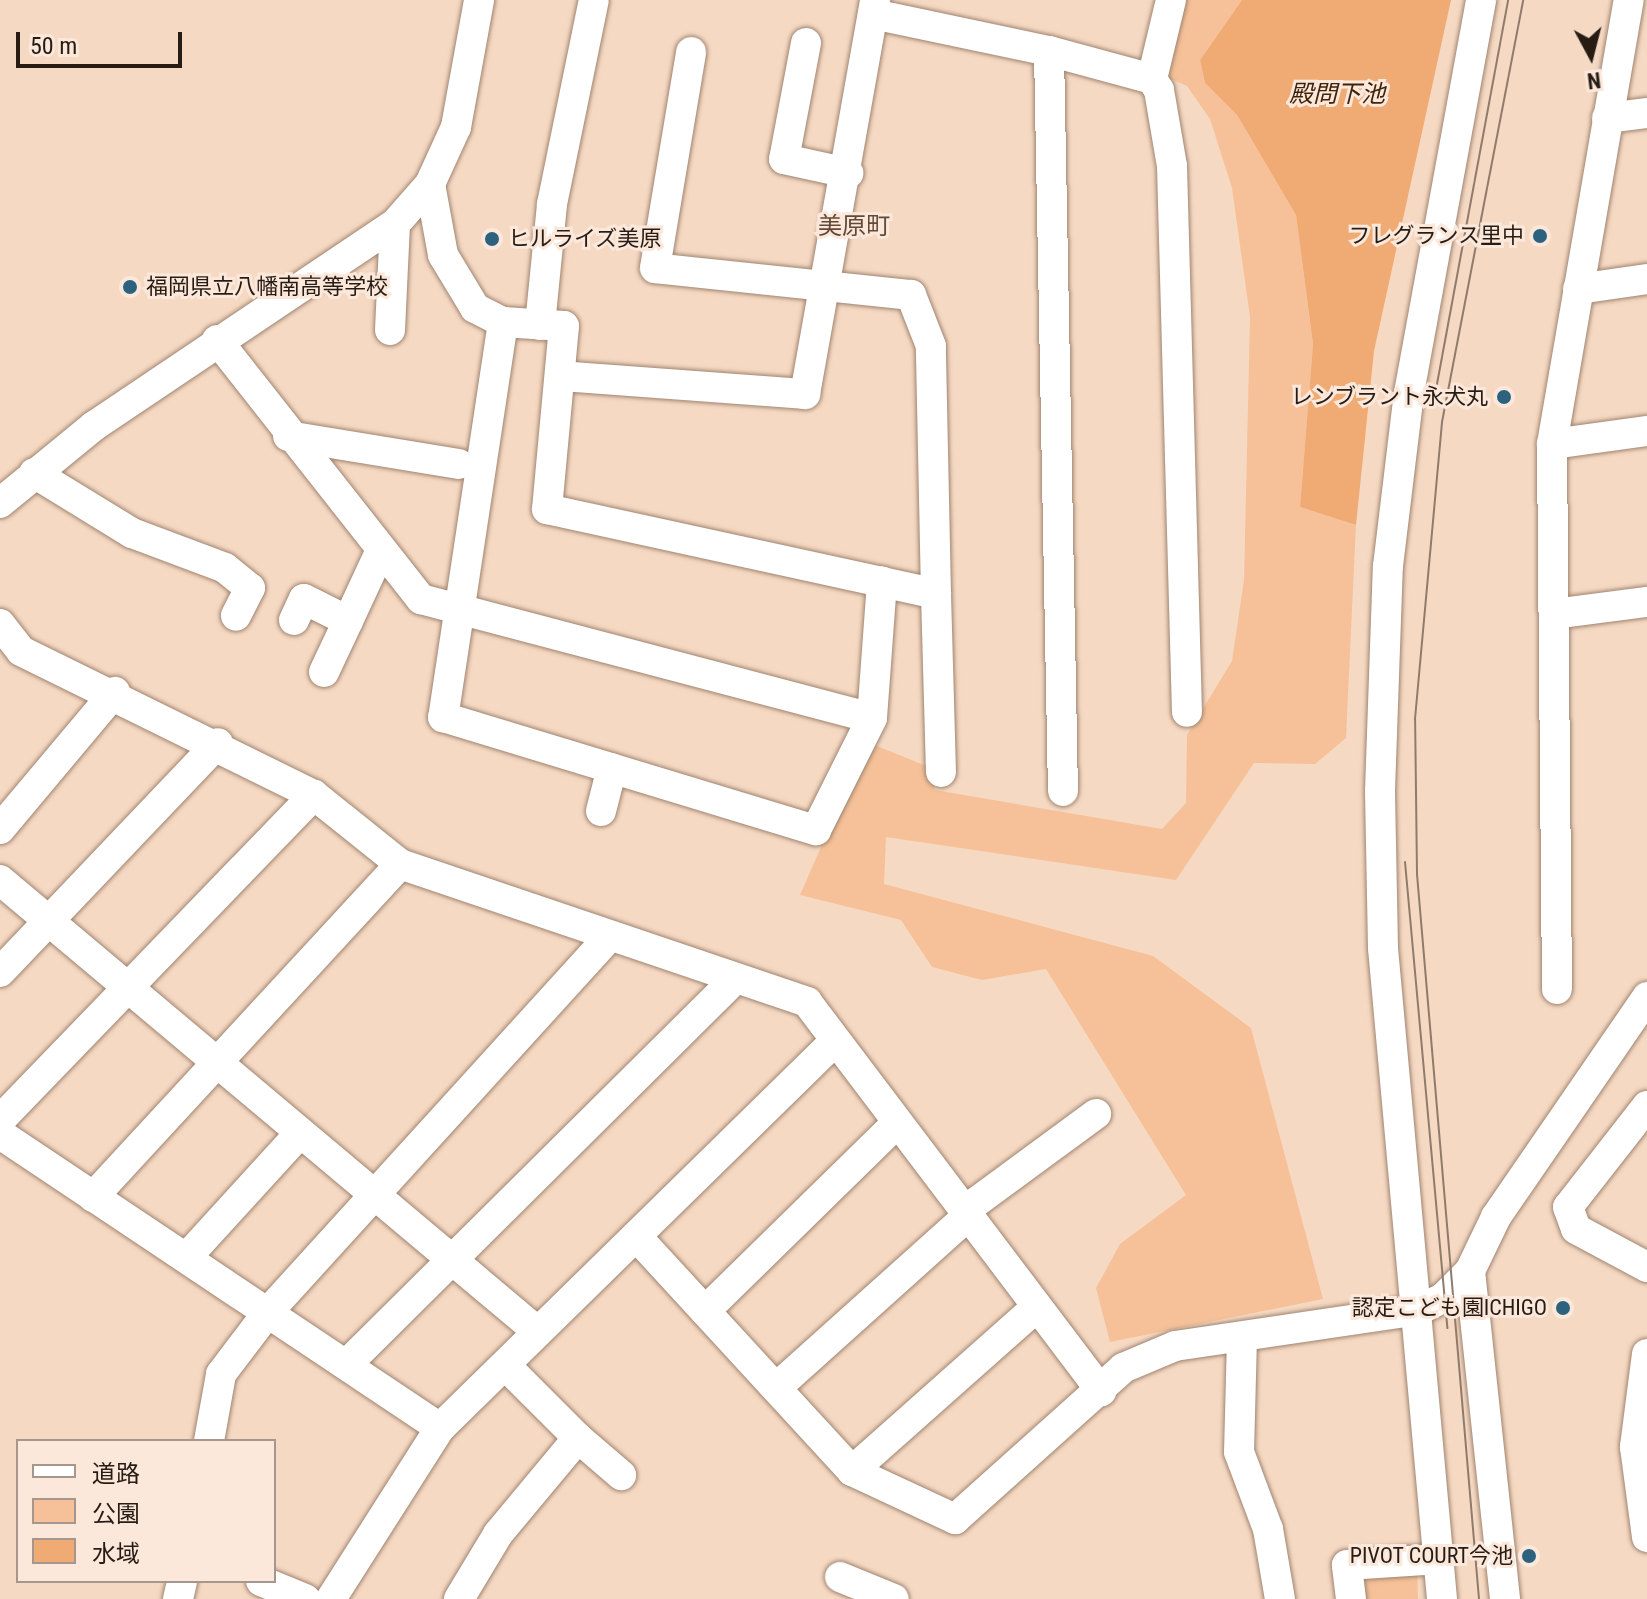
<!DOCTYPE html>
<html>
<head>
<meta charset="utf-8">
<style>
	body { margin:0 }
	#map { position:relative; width:1647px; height:1599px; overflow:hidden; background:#f6d9c3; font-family:"Roboto Condensed","Noto Sans JP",sans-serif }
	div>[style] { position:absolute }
	.green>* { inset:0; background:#f6c198 }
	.water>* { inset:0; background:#f0aa73 }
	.roads { filter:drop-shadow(0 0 2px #9f8470) drop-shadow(0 0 2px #9f8470) }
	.minor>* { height:30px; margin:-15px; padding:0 15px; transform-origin:15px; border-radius:15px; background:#fff }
	.tram>* { height:2px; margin:-1px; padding:0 1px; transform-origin:1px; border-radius:1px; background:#8f7b6c }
	.dots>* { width:22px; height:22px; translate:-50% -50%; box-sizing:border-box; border:4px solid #fbe8db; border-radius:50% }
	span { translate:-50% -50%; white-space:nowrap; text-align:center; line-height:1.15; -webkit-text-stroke:6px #fbe8db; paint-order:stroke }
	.poi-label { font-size:22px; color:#271c14 }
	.right { translate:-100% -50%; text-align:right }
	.left { translate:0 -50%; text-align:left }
	.water-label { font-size:24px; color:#3f230a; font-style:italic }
	.neighbourhood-label { font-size:24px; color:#634a38 }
	.legend { position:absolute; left:16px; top:1439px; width:260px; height:144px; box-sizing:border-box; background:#fbe8db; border:2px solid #a6968b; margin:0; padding:10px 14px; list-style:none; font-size:24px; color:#271c14 }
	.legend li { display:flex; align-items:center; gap:16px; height:40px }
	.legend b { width:40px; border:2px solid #a6968b }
	.north { position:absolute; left:1551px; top:16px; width:80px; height:80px; -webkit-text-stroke:6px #fbe8db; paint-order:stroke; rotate:173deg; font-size:22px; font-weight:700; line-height:32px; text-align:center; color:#271c14 }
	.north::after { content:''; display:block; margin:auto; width:28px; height:36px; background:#271c14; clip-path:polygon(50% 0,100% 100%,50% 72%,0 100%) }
	.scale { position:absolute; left:16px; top:32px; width:166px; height:36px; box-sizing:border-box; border:4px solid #271c14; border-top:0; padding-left:10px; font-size:24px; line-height:28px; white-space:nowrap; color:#271c14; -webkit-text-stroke:6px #fbe8db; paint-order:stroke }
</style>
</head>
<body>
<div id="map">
	<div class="green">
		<div style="clip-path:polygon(1183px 0,1242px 0,1200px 60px,1205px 83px,1237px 115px,1296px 215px,1313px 344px,1300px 507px,1356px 525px,1346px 738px,1315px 764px,1254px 763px,1176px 880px,886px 837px,884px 884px,1153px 956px,1251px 1028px,1323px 1299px,1110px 1342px,1096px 1288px,1120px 1244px,1186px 1195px,1046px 969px,982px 980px,932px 967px,901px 920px,800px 895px,867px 742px,929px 767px,935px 790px,1162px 829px,1186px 803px,1187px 735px,1232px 661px,1244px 580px,1250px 317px,1232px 188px,1210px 119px,1187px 86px,1164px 76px)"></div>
		<div style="clip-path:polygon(1417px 1568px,1418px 1599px,1361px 1599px,1364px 1572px)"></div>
	</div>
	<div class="water">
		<div style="clip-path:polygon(1242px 0,1451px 0,1374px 351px,1356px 525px,1300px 507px,1313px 344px,1296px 215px,1237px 115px,1205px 83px,1200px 60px)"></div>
	</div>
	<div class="roads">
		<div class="minor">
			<div style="left:873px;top:14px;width:180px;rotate:11.9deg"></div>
			<div style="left:1049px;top:51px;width:107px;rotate:15.2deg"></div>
			<div style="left:1152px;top:79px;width:13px;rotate:58deg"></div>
			<div style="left:1159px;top:90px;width:77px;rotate:80.3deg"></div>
			<div style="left:1172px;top:166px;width:546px;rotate:88.43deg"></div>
			<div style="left:806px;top:43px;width:118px;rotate:100.7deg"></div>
			<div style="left:784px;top:159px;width:66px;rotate:12.3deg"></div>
			<div style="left:1049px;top:51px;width:740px;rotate:88.92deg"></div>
			<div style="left:1152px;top:79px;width:81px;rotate:-76.5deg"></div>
			<div style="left:1607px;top:118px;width:40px;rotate:-7.1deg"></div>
			<div style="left:430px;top:184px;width:72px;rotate:79.6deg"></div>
			<div style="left:443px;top:255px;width:62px;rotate:58.9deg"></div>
			<div style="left:475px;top:308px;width:31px;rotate:27deg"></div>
			<div style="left:503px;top:322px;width:61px;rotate:3.8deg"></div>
			<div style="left:564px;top:326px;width:184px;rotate:95.3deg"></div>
			<div style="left:547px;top:509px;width:398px;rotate:12.3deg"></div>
			<div style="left:936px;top:594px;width:248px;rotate:-91.2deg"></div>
			<div style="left:931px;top:346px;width:55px;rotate:-111.4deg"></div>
			<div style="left:911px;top:295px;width:257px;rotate:-174deg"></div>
			<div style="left:655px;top:268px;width:219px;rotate:-80.5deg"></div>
			<div style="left:1578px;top:289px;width:70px;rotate:-8.2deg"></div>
			<div style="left:503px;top:322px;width:400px;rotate:98.6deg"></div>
			<div style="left:443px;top:717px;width:390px;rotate:16.9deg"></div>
			<div style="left:816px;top:830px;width:125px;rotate:-63.4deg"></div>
			<div style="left:872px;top:718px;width:137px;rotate:-85.8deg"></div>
			<div style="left:540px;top:325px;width:122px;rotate:-84.3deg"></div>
			<div style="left:552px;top:204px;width:208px;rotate:-78.4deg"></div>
			<div style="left:390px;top:330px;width:106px;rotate:-87.3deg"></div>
			<div style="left:217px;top:340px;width:330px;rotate:51.8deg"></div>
			<div style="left:421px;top:599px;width:466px;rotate:14.8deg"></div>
			<div style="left:560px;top:376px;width:246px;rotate:4.2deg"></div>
			<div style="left:805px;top:394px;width:400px;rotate:-79.9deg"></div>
			<div style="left:288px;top:436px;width:173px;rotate:9.3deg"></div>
			<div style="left:1552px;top:444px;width:96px;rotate:-7.8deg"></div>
			<div style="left:34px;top:473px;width:115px;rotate:31.5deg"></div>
			<div style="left:132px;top:533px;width:99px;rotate:20.6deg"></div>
			<div style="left:225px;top:568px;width:32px;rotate:39deg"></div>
			<div style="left:250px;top:588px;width:31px;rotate:117deg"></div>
			<div style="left:0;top:503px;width:122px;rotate:-39.3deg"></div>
			<div style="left:94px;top:426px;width:362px;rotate:-33.9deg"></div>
			<div style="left:395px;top:224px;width:53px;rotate:-48.8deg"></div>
			<div style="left:430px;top:184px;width:63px;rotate:-65.5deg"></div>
			<div style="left:456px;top:127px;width:129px;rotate:-79.7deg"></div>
			<div style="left:936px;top:594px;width:178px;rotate:88.4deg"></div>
			<div style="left:1554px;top:614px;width:94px;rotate:-7.4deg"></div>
			<div style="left:294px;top:620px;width:23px;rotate:-65deg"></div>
			<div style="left:304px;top:599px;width:49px;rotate:26.6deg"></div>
			<div style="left:348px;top:621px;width:78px;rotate:-65.1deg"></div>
			<div style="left:0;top:624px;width:34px;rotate:52deg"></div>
			<div style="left:21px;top:651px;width:326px;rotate:26.2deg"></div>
			<div style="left:314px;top:795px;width:110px;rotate:38.7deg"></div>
			<div style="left:400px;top:864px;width:430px;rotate:18.7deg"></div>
			<div style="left:807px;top:1002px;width:488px;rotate:52.9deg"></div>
			<div style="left:324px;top:672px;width:56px;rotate:-64.8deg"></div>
			<div style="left:601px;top:811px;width:44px;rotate:-75.7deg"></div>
			<div style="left:0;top:829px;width:179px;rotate:-50deg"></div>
			<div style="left:0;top:880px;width:701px;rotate:40.03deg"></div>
			<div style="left:0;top:972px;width:316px;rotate:-46.4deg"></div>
			<div style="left:1557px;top:989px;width:545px;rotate:-90.53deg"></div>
			<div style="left:1552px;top:444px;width:451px;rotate:-80.2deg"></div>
			<div style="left:1647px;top:1106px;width:128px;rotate:128deg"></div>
			<div style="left:1568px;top:1207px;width:23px;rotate:70deg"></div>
			<div style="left:1576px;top:1229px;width:81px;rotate:28.2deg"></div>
			<div style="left:0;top:1120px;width:452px;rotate:-46deg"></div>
			<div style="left:0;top:1134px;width:529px;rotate:33.75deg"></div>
			<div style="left:440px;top:1428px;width:553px;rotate:-44.41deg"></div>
			<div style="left:93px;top:1197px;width:453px;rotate:-47.3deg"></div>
			<div style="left:964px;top:1211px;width:164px;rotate:-36.3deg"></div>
			<div style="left:636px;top:1236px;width:319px;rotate:47.4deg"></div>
			<div style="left:852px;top:1471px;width:114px;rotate:25deg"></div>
			<div style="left:955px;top:1519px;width:226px;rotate:-41.9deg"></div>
			<div style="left:1123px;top:1368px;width:56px;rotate:-22.9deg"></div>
			<div style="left:1175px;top:1346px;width:247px;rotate:-8.4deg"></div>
			<div style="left:1419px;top:1310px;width:28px;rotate:-27deg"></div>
			<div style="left:1444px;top:1297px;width:37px;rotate:-45deg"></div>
			<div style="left:1470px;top:1271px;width:60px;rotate:-64.3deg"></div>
			<div style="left:1496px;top:1217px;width:267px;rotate:-55.5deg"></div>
			<div style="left:186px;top:1258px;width:169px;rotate:-47.6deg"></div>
			<div style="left:1470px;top:1271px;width:330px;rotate:83.9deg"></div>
			<div style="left:705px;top:1311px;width:269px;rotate:-44.4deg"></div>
			<div style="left:1242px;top:1338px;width:114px;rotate:91.5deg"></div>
			<div style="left:1239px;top:1452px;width:82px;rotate:69.4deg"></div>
			<div style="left:1268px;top:1529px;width:71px;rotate:80.3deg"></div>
			<div style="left:1647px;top:1354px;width:94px;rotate:97.4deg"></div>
			<div style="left:1635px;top:1447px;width:91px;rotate:82.4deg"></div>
			<div style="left:348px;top:1363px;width:545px;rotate:-44.78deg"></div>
			<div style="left:776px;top:1388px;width:258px;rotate:-41.9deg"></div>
			<div style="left:578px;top:1438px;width:57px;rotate:40.7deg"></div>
			<div style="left:209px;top:1441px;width:68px;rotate:-79.8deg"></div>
			<div style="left:221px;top:1374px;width:78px;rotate:-52.8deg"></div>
			<div style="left:268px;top:1312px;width:507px;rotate:-47.72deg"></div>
			<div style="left:852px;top:1471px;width:247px;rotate:-41.6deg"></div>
			<div style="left:840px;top:1577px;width:58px;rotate:22.2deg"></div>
			<div style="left:261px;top:1581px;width:48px;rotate:22.2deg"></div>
			<div style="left:178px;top:1599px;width:18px;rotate:-77deg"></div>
			<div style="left:331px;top:1599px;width:203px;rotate:-57.5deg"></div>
			<div style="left:459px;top:1599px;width:76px;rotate:-59deg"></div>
			<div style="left:498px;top:1534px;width:125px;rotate:-50.2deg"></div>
			<div style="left:578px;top:1438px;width:102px;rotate:-135deg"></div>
			<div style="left:1351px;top:1599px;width:34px;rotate:-97deg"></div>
			<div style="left:1347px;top:1565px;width:93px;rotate:-3.7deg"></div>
			<div style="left:1442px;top:1599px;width:654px;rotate:-95.18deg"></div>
			<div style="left:1383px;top:948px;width:157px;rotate:-91.1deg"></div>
			<div style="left:1380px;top:791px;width:225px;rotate:-88deg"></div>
			<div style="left:1388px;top:566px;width:174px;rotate:-83.1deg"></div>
			<div style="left:1409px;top:393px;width:400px;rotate:-79.6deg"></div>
		</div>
	</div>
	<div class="tram">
		<div style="left:1437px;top:384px;width:391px;rotate:-79.5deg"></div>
		<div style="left:1405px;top:862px;width:468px;rotate:84.8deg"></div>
		<div style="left:1479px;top:1599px;width:728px;rotate:-94.89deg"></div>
		<div style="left:1417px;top:874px;width:155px;rotate:-90.7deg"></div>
		<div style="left:1415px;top:719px;width:298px;rotate:-84.8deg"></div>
		<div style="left:1442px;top:422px;width:430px;rotate:-79.1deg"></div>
	</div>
	<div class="dots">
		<div style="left:1540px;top:236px;background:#2d627e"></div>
		<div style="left:492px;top:239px;background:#2d627e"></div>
		<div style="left:130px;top:287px;background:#2d627e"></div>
		<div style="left:1504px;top:397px;background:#2d627e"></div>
		<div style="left:1563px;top:1308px;background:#2d627e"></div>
		<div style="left:1529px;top:1556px;background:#2d627e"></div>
	</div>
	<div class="poi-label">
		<span class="right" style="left:1524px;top:236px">フレグランス里中</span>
		<span class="left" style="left:508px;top:239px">ヒルライズ美原</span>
		<span class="left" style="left:146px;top:287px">福岡県立八幡南高等学校</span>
		<span class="right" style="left:1488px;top:397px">レンブラント永犬丸</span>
		<span class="right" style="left:1547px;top:1308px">認定こども園ICHIGO</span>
		<span class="right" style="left:1513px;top:1556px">PIVOT COURT今池</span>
	</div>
	<div class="water-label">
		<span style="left:1337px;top:95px">殿問下池</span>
	</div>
	<div class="neighbourhood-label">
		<span style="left:854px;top:227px">美原町</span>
	</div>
	<ul class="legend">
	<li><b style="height:10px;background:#fff"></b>道路</li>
	<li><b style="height:22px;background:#f6c198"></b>公園</li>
	<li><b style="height:22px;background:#f0aa73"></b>水域</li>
	</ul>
	<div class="north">N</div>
	<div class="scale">50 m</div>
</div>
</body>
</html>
